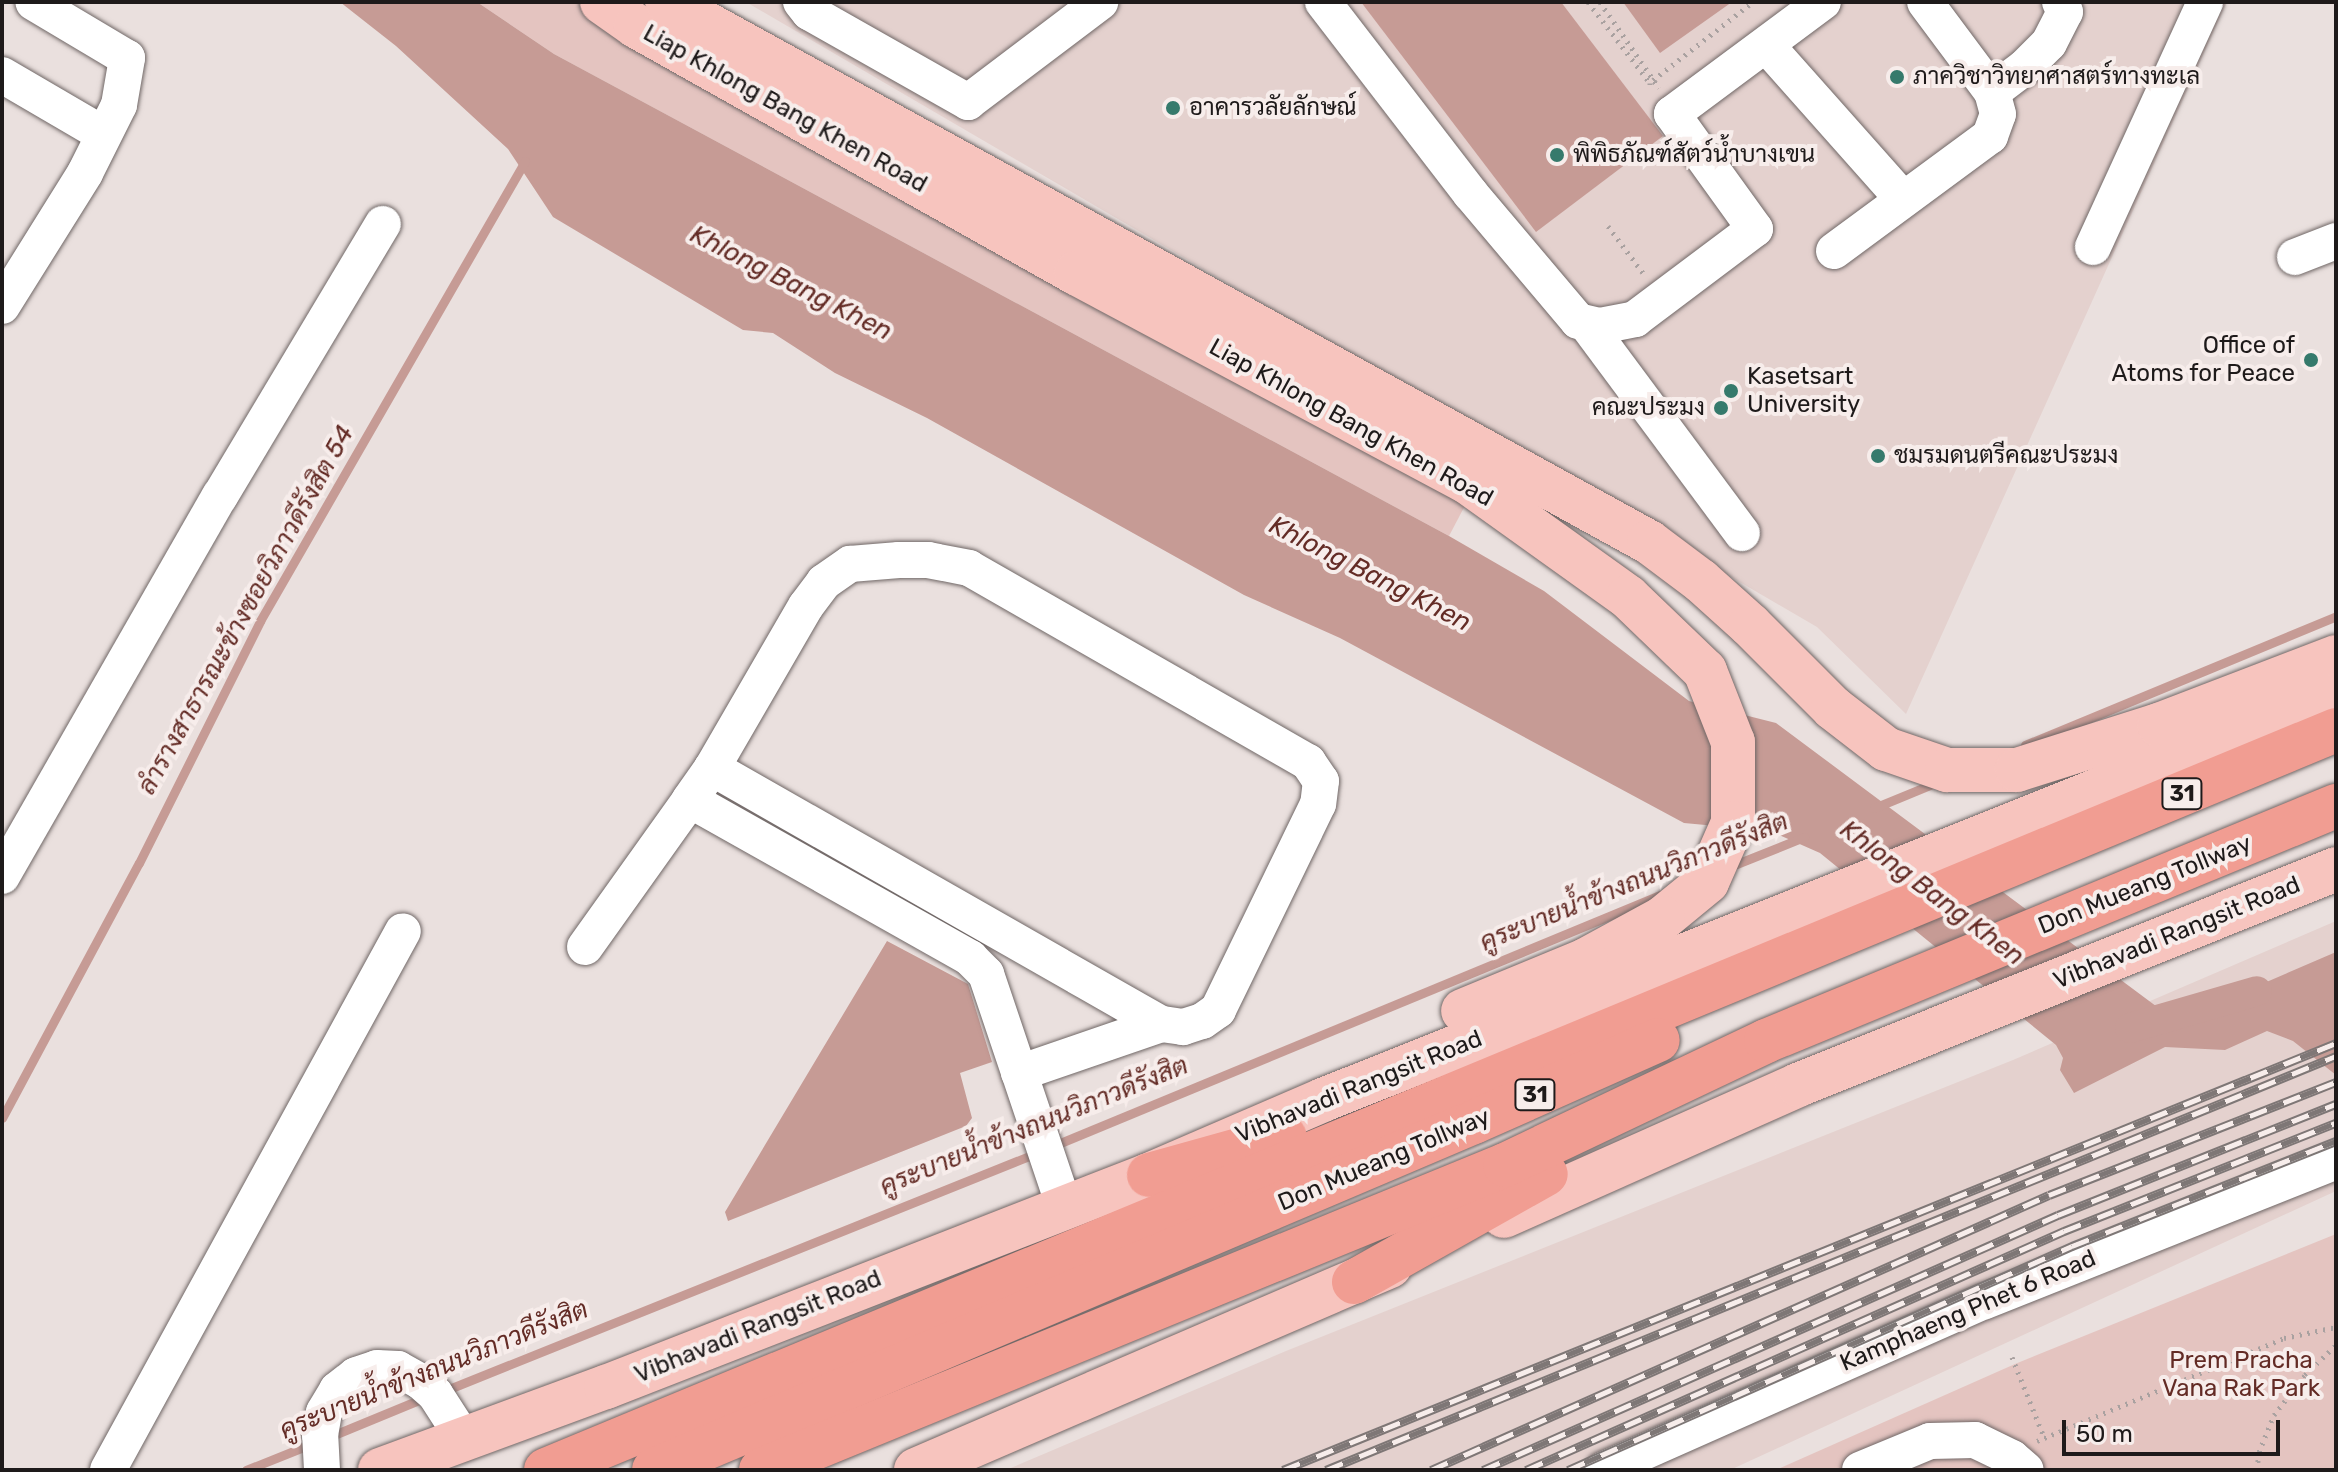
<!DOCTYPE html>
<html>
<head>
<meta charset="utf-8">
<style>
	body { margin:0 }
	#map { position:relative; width:2338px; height:1472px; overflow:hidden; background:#eae0de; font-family:Rubik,Sarabun,sans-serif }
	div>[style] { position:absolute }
	.built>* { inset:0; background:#e4d1ce }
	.green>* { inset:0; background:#e4c4c0 }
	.water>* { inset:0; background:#c69b95 }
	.stream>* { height:9px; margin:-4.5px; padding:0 4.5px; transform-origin:4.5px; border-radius:4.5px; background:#c69b95 }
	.canal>* { height:30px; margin:-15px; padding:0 15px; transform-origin:15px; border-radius:15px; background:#c69b95 }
	.path>* { height:5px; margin-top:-2.5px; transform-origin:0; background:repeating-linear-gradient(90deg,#a9a1a0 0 2px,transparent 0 8px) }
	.roads { filter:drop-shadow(0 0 2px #706766) drop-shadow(0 0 2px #706766) }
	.minor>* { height:36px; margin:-18px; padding:0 18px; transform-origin:18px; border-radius:18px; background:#fff }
	.major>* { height:44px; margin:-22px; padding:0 22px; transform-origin:22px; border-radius:22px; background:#f7c4be }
	.highway>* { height:44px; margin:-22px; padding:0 22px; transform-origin:22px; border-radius:22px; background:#f19d92 }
	.rail>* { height:9px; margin-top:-4.5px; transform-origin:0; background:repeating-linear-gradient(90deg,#f7edeb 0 18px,#7e7776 0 36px); box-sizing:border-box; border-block:2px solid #7e7776 }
	.dots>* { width:22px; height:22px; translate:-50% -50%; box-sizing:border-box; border:4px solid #f7edeb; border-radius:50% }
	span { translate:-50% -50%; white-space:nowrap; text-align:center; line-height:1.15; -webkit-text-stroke:8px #f7edeb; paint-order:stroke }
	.shield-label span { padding:2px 6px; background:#f7edeb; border:2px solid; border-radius:6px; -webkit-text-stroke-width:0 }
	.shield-label { font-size:22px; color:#1e1a1a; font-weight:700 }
	.poi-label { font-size:24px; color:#1e1a1a }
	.left { translate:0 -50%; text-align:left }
	.right { translate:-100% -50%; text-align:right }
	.street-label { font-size:24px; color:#1e1a1a }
	.park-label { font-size:24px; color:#632b25 }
	.water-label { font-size:26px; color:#642c26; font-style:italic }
	.frame { position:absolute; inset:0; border:4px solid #1e1a1a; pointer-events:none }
	.scale { position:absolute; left:2062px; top:1420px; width:218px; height:36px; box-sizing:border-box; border:4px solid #1e1a1a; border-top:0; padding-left:10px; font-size:24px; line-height:28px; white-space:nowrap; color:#1e1a1a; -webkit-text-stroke:6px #f7edeb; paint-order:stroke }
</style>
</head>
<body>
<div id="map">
	<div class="built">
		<div style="clip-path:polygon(746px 2px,2227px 2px,1906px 714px,1817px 627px)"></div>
		<div style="clip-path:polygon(2336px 921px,2336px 1191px,1730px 1470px,1006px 1470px,1286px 1351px,2013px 1060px)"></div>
	</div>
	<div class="green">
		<div style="clip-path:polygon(477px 2px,583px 2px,1469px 498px,1449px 536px,554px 54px)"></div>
		<div style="clip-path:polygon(2336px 1234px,2336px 1470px,1776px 1470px,2015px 1364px)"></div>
	</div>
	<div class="water">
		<div style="clip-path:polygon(340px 2px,477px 2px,554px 54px,1449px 536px,1544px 591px,1689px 701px,1776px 723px,2176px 1021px,2336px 952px,2336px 1075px,2293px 1041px,2267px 1031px,2225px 1050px,2165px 1047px,2074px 1093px,2060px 1070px,2063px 1058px,2056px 1045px,1820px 853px,1770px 831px,1684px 823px,1340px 638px,1244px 595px,927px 418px,835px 373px,773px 333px,743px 330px,553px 217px,508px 149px,396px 46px)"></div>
		<div style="clip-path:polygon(1361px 2px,1561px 2px,1663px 136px,1536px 232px)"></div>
		<div style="clip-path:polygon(1623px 2px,1732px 2px,1660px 53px)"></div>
		<div style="clip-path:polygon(887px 941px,968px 984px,992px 1062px,960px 1073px,972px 1118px,966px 1126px,728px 1221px,725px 1212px)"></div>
	</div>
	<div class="stream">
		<div style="left:2025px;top:745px;width:337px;rotate:-22.5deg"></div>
		<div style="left:1874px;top:808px;width:68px;rotate:-22.4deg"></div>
		<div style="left:1729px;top:867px;width:81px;rotate:-21.8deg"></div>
		<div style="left:2px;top:1118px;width:289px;rotate:-61.8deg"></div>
		<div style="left:139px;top:863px;width:271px;rotate:-63.4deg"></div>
		<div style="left:260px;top:621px;width:531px;rotate:-60.05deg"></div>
		<div style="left:1053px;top:1146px;width:657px;rotate:-22.47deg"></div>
		<div style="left:444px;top:1391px;width:641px;rotate:-21.88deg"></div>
		<div style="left:329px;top:1437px;width:105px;rotate:-22.4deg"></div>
		<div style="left:246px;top:1470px;width:70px;rotate:-21.8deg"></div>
	</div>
	<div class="canal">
		<div style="left:2130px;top:1028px;width:132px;rotate:-16.2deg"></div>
	</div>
	<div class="path">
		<div style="left:1588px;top:2px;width:102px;rotate:52.6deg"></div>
		<div style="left:1650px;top:83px;width:7px;rotate:90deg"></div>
		<div style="left:1600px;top:2px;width:104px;rotate:55.5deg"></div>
		<div style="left:1653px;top:80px;width:127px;rotate:-38deg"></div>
		<div style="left:1608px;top:226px;width:59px;rotate:53.3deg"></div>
		<div style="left:2012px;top:1357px;width:86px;rotate:68.2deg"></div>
		<div style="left:2037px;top:1441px;width:268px;rotate:-22.6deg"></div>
		<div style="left:2284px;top:1338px;width:53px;rotate:-11.9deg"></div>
		<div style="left:2257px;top:1470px;width:18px;rotate:-84deg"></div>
		<div style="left:2259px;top:1452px;width:40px;rotate:-68deg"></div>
		<div style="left:2274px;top:1415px;width:51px;rotate:-52.2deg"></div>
		<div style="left:2305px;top:1375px;width:43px;rotate:-44.1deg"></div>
	</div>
	<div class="roads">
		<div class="minor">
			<div style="left:801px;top:2px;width:13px;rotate:51deg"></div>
			<div style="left:809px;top:12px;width:183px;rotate:29.5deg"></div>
			<div style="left:968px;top:102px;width:166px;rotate:-37.1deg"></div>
			<div style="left:1323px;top:2px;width:241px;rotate:52.4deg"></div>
			<div style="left:1470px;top:193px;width:167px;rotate:49.8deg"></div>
			<div style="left:1578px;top:321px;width:23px;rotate:13deg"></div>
			<div style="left:1600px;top:326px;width:36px;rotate:-11deg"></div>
			<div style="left:1635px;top:319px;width:150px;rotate:-36.9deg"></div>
			<div style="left:1755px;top:229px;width:142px;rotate:-125.8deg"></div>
			<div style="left:1672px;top:114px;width:188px;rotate:-36.6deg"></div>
			<div style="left:1767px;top:46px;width:205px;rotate:48.4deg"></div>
			<div style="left:2px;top:75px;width:117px;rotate:30.3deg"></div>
			<div style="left:1992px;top:92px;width:40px;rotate:-37deg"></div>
			<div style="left:2024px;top:68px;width:35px;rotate:-45deg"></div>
			<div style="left:2049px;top:43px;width:35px;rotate:-63deg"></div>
			<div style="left:2065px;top:12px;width:11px;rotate:-117deg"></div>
			<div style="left:2093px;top:247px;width:269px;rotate:-65.4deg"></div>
			<div style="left:1834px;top:251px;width:194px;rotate:-36.4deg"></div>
			<div style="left:1990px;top:136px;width:23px;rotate:-70deg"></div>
			<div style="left:1998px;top:114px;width:23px;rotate:-105deg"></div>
			<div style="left:1992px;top:92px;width:112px;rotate:-126.7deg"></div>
			<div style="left:2295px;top:257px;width:44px;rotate:-21.3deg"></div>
			<div style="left:2px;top:306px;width:157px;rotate:-58deg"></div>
			<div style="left:85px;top:173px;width:76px;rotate:-63.4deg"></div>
			<div style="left:119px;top:105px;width:48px;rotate:-80.3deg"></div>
			<div style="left:127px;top:58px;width:109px;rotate:-149.2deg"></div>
			<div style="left:1588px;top:326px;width:258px;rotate:53.4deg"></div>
			<div style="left:712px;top:768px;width:187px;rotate:-59.9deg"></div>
			<div style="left:806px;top:606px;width:30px;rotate:-53deg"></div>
			<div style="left:824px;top:582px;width:32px;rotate:-35deg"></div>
			<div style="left:850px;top:564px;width:49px;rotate:-4.7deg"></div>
			<div style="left:899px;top:560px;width:29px"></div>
			<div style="left:928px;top:560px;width:42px;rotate:11deg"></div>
			<div style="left:969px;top:568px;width:391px;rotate:29.8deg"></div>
			<div style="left:1308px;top:762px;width:23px;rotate:56deg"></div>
			<div style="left:1321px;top:781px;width:23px;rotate:97deg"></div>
			<div style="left:1318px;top:804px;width:229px;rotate:115.9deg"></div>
			<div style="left:1218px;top:1010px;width:19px;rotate:145deg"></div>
			<div style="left:1202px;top:1021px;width:20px;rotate:162deg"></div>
			<div style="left:1183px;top:1027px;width:22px;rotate:-172deg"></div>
			<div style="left:1161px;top:1024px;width:517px;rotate:-150.31deg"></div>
			<div style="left:712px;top:768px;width:39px;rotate:125deg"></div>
			<div style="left:690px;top:800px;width:322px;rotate:29.4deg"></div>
			<div style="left:970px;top:958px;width:23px;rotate:45deg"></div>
			<div style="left:986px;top:974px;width:245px;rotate:71.4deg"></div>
			<div style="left:2px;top:876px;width:438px;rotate:-60.2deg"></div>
			<div style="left:220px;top:496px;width:317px;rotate:-59.1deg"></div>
			<div style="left:585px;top:947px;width:181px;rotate:-54.5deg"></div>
			<div style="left:1019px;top:1073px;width:150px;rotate:-19deg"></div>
			<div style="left:108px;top:1470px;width:614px;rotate:-61.31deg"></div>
			<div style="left:322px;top:1470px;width:35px;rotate:-93deg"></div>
			<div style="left:320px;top:1435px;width:23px;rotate:-80deg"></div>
			<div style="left:324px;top:1412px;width:26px;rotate:-59deg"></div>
			<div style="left:337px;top:1390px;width:24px;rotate:-38deg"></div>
			<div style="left:356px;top:1375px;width:22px;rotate:-18deg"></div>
			<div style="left:377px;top:1368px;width:21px;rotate:3deg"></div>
			<div style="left:398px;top:1369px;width:25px;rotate:29deg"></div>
			<div style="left:420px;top:1381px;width:20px;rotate:41deg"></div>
			<div style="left:435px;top:1394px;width:54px;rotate:57.2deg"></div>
			<div style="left:1603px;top:1470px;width:418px;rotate:-23.9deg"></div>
			<div style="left:1985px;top:1301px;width:378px;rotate:-21.7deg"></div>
			<div style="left:1860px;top:1470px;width:76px;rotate:-22.5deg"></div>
			<div style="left:1930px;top:1441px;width:45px;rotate:-1.3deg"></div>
			<div style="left:1975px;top:1440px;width:41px;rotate:25.9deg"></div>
			<div style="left:2012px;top:1458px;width:18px;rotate:41deg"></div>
		</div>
		<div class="major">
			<div style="left:602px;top:2px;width:42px;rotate:35.2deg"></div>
			<div style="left:636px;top:26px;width:505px;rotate:29.31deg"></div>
			<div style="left:1076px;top:273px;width:442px;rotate:28.1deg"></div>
			<div style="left:1466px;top:481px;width:199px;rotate:35.6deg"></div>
			<div style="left:1628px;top:597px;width:107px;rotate:43.9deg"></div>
			<div style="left:1705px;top:671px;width:76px;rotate:68.5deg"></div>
			<div style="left:1733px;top:742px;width:81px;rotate:90deg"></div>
			<div style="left:1733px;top:823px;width:64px;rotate:113.8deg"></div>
			<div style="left:1707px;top:882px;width:57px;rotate:140.7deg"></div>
			<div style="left:1663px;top:918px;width:88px;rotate:151.4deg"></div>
			<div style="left:1586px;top:960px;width:133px;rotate:157.5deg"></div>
			<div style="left:667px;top:2px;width:1121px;rotate:28.81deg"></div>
			<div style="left:1649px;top:542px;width:65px;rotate:36.9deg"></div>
			<div style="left:1701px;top:581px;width:66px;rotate:41.9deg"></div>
			<div style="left:1750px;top:625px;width:117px;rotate:45deg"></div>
			<div style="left:1833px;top:708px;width:67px;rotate:37.7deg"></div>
			<div style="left:1886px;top:749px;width:65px;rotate:19deg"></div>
			<div style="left:1947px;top:770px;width:70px"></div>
			<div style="left:2017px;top:770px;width:149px;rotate:-17.6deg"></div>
			<div style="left:2159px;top:725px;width:190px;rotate:-21deg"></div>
			<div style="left:1504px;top:1216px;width:322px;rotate:-24deg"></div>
			<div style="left:1798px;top:1085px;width:580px;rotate:-21.87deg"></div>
			<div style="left:380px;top:1470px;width:241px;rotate:-20.2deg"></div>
			<div style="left:606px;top:1387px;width:583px;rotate:-21.33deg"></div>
			<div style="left:1149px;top:1175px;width:189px;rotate:-23.3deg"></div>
			<div style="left:1323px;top:1100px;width:1091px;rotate:-21.79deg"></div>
			<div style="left:916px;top:1470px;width:516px;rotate:-23.29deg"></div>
		</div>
		<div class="highway">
			<div style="left:1149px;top:1175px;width:141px;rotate:-15.6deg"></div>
			<div style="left:1354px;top:1282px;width:220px;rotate:-29.4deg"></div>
			<div style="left:546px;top:1470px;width:1937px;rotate:-22.46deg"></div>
			<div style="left:654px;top:1470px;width:891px;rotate:-23deg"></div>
			<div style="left:1474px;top:1122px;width:201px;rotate:-24deg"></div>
			<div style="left:761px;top:1470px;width:804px;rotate:-22.29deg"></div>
			<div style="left:1505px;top:1165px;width:289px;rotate:-25.4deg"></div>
			<div style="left:1766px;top:1041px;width:617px;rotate:-22.41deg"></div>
		</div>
	</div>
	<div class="rail">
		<div style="left:1283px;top:1470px;width:1136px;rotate:-22.07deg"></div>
		<div style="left:1326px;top:1470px;width:1092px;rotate:-22.29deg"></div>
		<div style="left:1431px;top:1470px;width:676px;rotate:-23.99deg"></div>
		<div style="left:2049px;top:1195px;width:308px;rotate:-21.5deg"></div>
		<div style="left:1483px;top:1470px;width:629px;rotate:-23.92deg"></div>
		<div style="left:2058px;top:1215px;width:299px;rotate:-21.8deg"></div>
		<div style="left:1526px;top:1470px;width:589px;rotate:-23.95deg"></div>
		<div style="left:2064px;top:1231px;width:293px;rotate:-21.7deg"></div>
		<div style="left:1568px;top:1470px;width:552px;rotate:-23.96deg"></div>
		<div style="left:2072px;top:1246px;width:284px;rotate:-21.7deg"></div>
	</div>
	<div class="dots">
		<div style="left:1897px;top:77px;background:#367a6c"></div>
		<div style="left:1173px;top:108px;background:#367a6c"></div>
		<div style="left:1557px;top:155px;background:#367a6c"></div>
		<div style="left:2311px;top:360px;background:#367a6c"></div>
		<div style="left:1731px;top:391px;background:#367a6c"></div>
		<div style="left:1721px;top:408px;background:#367a6c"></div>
		<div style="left:1878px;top:456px;background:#367a6c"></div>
	</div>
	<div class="shield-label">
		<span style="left:2182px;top:794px">31</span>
		<span style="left:1535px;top:1095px">31</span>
	</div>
	<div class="poi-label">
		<span class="left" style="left:1913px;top:77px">ภาควิชาวิทยาศาสตร์ทางทะเล</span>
		<span class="left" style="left:1189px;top:108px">อาคารวลัยลักษณ์</span>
		<span class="left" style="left:1573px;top:155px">พิพิธภัณฑ์สัตว์น้ำบางเขน</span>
		<span class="right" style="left:2295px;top:360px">Office of<br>Atoms for Peace</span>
		<span class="left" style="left:1747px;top:391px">Kasetsart<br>University</span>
		<span class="right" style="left:1705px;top:408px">คณะประมง</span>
		<span class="left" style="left:1894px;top:456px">ชมรมดนตรีคณะประมง</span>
	</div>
	<div class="street-label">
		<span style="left:785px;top:109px;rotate:29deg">Liap Khlong Bang Khen Road</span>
		<span style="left:1351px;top:423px;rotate:29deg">Liap Khlong Bang Khen Road</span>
		<span style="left:2145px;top:885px;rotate:-22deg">Don Mueang Tollway</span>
		<span style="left:2177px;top:933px;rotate:-22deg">Vibhavadi Rangsit Road</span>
		<span style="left:1359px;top:1087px;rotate:-22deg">Vibhavadi Rangsit Road</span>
		<span style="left:1384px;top:1160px;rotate:-23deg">Don Mueang Tollway</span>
		<span style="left:1968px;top:1311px;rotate:-23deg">Kamphaeng Phet 6 Road</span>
		<span style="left:758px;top:1327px;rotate:-22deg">Vibhavadi Rangsit Road</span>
	</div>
	<div class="park-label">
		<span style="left:2241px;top:1375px">Prem Pracha<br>Vana Rak Park</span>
	</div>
	<div class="water-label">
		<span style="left:791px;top:283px;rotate:27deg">Khlong Bang Khen</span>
		<span style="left:1370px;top:574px;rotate:27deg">Khlong Bang Khen</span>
		<span style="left:246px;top:610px;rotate:-61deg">ลำรางสาธารณะข้างซอยวิภาวดีรังสิต 54</span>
		<span style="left:1634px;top:882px;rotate:-22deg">คูระบายน้ำข้างถนนวิภาวดีรังสิต</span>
		<span style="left:1932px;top:893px;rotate:37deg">Khlong Bang Khen</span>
		<span style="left:1034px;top:1126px;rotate:-22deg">คูระบายน้ำข้างถนนวิภาวดีรังสิต</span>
		<span style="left:434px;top:1370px;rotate:-22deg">คูระบายน้ำข้างถนนวิภาวดีรังสิต</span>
	</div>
	<div class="frame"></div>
	<div class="scale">50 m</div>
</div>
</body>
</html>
